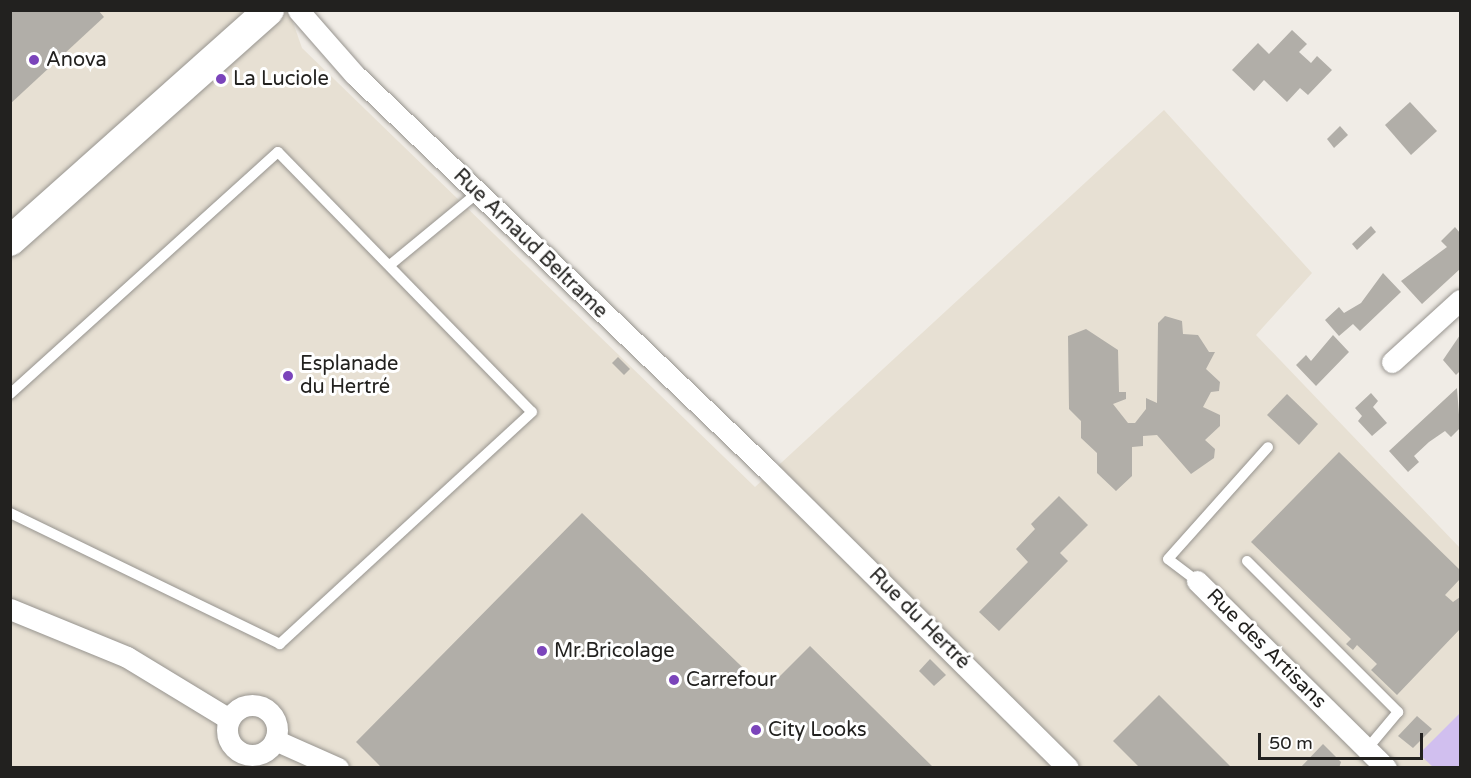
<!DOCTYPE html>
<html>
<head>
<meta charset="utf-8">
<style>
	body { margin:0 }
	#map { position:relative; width:1471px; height:778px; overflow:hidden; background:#f0ece6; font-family:"Varela Round",sans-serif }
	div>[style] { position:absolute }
	.built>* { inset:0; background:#e7e0d3 }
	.green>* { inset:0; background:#d1bfef }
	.building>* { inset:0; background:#b1aea8 }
	.roads { filter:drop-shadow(0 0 2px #97948f) drop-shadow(0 0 2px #97948f) }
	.lane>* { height:10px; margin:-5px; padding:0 5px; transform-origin:5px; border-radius:5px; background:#fff }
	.street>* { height:21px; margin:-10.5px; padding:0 10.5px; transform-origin:10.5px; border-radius:10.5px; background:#fff }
	.street>.ring { margin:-10.5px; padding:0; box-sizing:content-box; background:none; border:21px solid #fff; border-radius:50% }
	.secondary>* { height:30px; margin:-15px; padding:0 15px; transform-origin:15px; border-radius:15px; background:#fff }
	.dots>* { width:16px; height:16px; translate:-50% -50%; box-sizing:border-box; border:3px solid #fff; border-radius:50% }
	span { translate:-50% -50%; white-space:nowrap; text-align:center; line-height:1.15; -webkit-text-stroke:6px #fff; paint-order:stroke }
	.poi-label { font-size:20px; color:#22211f }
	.left { translate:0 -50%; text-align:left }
	.street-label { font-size:20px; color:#22211f }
	.frame { position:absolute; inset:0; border:12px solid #22211f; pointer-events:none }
	.scale { position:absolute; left:1258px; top:733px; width:165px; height:27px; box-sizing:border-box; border:3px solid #22211f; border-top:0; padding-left:8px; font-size:18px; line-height:21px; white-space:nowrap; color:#22211f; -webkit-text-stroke:4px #fff; paint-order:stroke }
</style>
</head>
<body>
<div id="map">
	<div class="built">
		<div style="clip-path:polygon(10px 11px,289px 11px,302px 48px,755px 487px,1164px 110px,1312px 273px,1256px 335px,1460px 548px,1460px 767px,11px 767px)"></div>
	</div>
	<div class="green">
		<div style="clip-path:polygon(1460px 713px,1460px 767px,1433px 767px,1419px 754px)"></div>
	</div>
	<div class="building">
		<div style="clip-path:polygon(10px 10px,98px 10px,104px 17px,10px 104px)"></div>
		<div style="clip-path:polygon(1292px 30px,1307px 44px,1299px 52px,1311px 63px,1317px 56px,1332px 70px,1308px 95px,1300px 88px,1287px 102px,1264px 80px,1254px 91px,1232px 70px,1258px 43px,1269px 54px)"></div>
		<div style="clip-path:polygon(1410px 102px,1437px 131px,1411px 155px,1385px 125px)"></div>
		<div style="clip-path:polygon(1340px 126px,1348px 135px,1334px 148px,1327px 139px)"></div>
		<div style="clip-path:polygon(1371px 226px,1376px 232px,1357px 250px,1352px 244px)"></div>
		<div style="clip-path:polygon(1455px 227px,1460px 233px,1460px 269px,1422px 304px,1401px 281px,1447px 247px,1441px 241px)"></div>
		<div style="clip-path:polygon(1383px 273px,1401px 292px,1360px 331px,1353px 324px,1339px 336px,1325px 320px,1339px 307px,1344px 313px,1361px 303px)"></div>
		<div style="clip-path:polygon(1165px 316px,1182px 321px,1183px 334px,1198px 335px,1209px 352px,1215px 352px,1206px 369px,1220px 382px,1219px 391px,1211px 392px,1203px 407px,1220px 415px,1220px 426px,1205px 440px,1215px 449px,1214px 458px,1191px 474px,1157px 435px,1143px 436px,1143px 446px,1132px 447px,1132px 476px,1116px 491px,1097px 473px,1097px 453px,1081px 438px,1081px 421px,1069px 409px,1068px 336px,1086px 329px,1118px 350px,1119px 392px,1126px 392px,1126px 399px,1113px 404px,1128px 423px,1135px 423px,1146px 409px,1146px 398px,1157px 403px,1158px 323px)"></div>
		<div style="clip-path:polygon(1333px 335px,1349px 352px,1316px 386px,1296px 365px,1306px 355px,1311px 361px)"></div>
		<div style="clip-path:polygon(1460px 335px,1460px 371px,1456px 375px,1443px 360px)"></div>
		<div style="clip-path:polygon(618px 357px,630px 369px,624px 375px,612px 363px)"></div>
		<div style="clip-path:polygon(1457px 388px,1460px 428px,1451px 437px,1445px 431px,1429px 442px,1414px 456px,1419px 462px,1408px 472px,1389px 451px)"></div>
		<div style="clip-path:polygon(1371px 393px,1378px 401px,1373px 407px,1387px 423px,1372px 436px,1358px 421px,1362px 416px,1355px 408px)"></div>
		<div style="clip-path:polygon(1287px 394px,1318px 424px,1299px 445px,1267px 415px)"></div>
		<div style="clip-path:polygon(1339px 452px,1460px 570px,1460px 579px,1445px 595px,1453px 602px,1460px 597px,1460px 629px,1397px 695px,1371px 670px,1377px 664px,1357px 645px,1353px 650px,1346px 644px,1351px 639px,1251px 542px)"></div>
		<div style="clip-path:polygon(1059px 496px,1088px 525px,1060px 553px,1068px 561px,999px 631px,979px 612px,1028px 562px,1016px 549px,1035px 529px,1031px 524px)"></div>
		<div style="clip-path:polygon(582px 513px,766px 690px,810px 646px,934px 768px,382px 768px,356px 742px)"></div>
		<div style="clip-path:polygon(930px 659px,946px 675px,934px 686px,919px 671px)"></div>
		<div style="clip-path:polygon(1159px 695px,1232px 768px,1140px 768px,1113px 741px)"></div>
		<div style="clip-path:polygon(1417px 716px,1432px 729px,1413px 748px,1398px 736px)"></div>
		<div style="clip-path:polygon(1323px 744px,1341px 762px,1339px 768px,1300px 768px)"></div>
	</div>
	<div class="roads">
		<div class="lane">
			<div style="left:390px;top:265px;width:112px;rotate:-39.5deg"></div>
			<div style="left:10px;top:394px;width:361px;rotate:-42.1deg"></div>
			<div style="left:278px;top:152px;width:363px;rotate:45.7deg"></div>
			<div style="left:532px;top:412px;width:343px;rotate:137.4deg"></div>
			<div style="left:280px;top:644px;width:300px;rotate:-154.1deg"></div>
			<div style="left:1247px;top:561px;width:214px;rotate:45deg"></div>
			<div style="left:1398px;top:712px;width:48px;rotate:130deg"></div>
			<div style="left:1197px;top:581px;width:36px;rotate:-143deg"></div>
			<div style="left:1168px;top:559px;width:150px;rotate:-48.2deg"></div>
		</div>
		<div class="street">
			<div style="left:298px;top:10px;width:85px;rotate:48.8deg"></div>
			<div style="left:354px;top:74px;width:574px;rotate:43.73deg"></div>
			<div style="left:769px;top:471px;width:421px;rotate:44.8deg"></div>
			<div style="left:1392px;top:362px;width:92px;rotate:-42.4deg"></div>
			<div style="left:1197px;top:581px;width:266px;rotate:44.7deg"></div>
			<div style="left:10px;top:609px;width:126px;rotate:22.3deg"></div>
			<div style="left:127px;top:657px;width:119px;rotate:31.3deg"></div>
			<div class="ring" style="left:227px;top:705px;width:29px;height:29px"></div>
			<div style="left:275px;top:740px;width:69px;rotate:24deg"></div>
		</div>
		<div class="secondary">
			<div style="left:10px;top:241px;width:347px;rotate:-41.7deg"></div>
		</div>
	</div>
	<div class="dots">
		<div style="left:34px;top:60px;background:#7b44bb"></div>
		<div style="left:221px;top:79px;background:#7b44bb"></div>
		<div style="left:288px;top:376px;background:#7b44bb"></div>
		<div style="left:542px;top:651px;background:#7b44bb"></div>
		<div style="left:674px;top:680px;background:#7b44bb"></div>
		<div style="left:756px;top:730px;background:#7b44bb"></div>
	</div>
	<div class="poi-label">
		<span class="left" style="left:46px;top:60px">Anova</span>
		<span class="left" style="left:233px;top:79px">La Luciole</span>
		<span class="left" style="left:300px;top:376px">Esplanade<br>du Hertré</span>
		<span class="left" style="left:554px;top:651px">Mr.Bricolage</span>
		<span class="left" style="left:686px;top:680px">Carrefour</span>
		<span class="left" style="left:768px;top:730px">City Looks</span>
	</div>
	<div class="street-label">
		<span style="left:530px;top:244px;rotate:44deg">Rue Arnaud Beltrame</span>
		<span style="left:919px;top:619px;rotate:45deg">Rue du Hertré</span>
		<span style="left:1266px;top:649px;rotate:45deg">Rue des Artisans</span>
	</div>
	<div class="frame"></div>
	<div class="scale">50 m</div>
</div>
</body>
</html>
